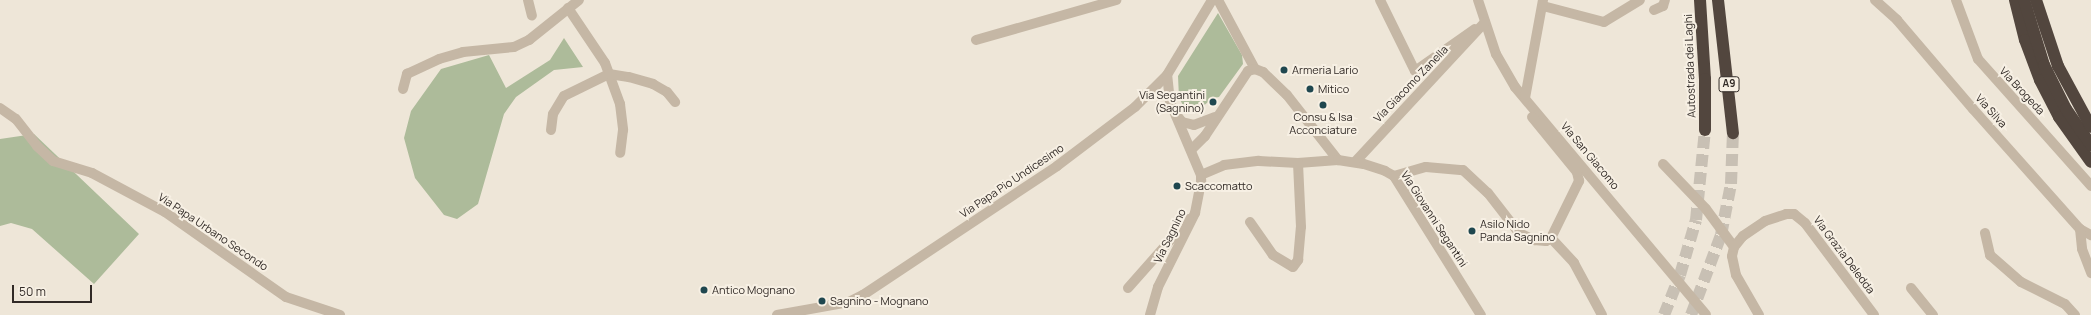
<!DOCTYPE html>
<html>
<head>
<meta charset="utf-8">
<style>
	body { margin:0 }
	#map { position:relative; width:2091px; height:315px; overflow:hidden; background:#eee6d8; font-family:Manrope,sans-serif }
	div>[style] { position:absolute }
	.green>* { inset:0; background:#adbb9a }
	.motorway-tunnel>* { height:12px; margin-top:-6px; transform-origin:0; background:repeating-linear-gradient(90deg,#c8c0b4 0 12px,transparent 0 18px) }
	.minor>* { height:10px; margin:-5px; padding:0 5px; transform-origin:5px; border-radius:5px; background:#c5b7a5 }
	.tertiary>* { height:10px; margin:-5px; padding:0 5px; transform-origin:5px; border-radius:5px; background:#c5b7a5 }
	.motorway>* { height:12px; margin:-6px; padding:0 6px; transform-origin:6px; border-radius:6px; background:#52463e }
	.dots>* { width:11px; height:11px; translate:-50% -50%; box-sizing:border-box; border:2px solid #f7f0e4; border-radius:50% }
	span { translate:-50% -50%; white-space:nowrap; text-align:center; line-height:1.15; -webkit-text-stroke:4px #f7f0e4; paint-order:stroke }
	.shield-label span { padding:1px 3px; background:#f7f0e4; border:1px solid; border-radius:3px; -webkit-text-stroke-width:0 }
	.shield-label { font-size:10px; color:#312a26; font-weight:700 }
	.street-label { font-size:11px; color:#312a26 }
	.poi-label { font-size:11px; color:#312a26 }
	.left { translate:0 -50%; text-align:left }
	.right { translate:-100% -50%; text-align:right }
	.scale { position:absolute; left:12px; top:285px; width:80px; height:18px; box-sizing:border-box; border:2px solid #312a26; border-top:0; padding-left:5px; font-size:12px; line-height:14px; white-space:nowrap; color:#312a26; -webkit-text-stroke:3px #f7f0e4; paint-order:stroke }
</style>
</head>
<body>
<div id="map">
	<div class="green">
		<div style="clip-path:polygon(1218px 13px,1242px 55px,1243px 64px,1219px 97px,1213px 98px,1202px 107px,1201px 113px,1192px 114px,1187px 112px,1179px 98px,1178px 76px)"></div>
		<div style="clip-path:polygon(564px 38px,583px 67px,554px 70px,516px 97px,504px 114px,478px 204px,457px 219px,444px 215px,415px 178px,404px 138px,411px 111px,441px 69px,489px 55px,506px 88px,550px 60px)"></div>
		<div style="clip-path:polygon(34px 134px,139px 234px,94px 284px,32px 229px,11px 223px,0 226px,0 139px)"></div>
	</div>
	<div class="motorway-tunnel">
		<div style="left:1664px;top:315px;width:43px;rotate:-68.2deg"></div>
		<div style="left:1680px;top:275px;width:57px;rotate:-73.8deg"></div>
		<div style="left:1696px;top:220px;width:90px;rotate:-84.3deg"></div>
		<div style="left:1691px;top:315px;width:85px;rotate:-69.4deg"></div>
		<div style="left:1721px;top:235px;width:52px;rotate:-78.9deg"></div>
		<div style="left:1731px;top:184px;width:51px;rotate:-87.8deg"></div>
	</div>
	<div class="minor">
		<div style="left:528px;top:0;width:16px;rotate:76deg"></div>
		<div style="left:1218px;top:0;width:78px;rotate:61.8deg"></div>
		<div style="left:1380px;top:0;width:79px;rotate:63.8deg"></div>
		<div style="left:1415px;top:71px;width:73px;rotate:-35deg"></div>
		<div style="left:1478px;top:0;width:57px;rotate:71.6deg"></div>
		<div style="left:1496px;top:54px;width:38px;rotate:60deg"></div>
		<div style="left:1515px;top:87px;width:297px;rotate:50deg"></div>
		<div style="left:1875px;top:0;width:30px;rotate:42deg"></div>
		<div style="left:1897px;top:20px;width:117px;rotate:49.5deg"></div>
		<div style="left:1973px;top:109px;width:161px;rotate:48.3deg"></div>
		<div style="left:2080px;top:229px;width:13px;rotate:29deg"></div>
		<div style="left:1543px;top:6px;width:63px;rotate:14.7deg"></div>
		<div style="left:1604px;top:22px;width:42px;rotate:-31.4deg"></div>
		<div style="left:568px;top:8px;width:66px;rotate:56.1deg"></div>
		<div style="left:605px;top:63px;width:44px;rotate:69.9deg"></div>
		<div style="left:620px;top:104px;width:26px;rotate:83deg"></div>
		<div style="left:623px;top:130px;width:23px;rotate:97deg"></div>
		<div style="left:1654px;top:10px;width:10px;rotate:-24deg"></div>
		<div style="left:1663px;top:6px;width:6px;rotate:-72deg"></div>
		<div style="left:976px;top:40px;width:146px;rotate:-15.9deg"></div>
		<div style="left:403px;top:89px;width:16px;rotate:-75deg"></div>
		<div style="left:407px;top:74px;width:35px;rotate:-25deg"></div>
		<div style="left:439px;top:59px;width:25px;rotate:-16deg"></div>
		<div style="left:463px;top:52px;width:51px;rotate:-5.6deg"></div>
		<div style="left:514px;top:47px;width:17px;rotate:-25deg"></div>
		<div style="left:529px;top:40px;width:64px;rotate:-38.7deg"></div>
		<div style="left:1525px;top:98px;width:100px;rotate:-79.6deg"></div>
		<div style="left:0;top:108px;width:19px;rotate:35deg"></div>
		<div style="left:16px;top:119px;width:34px;rotate:52deg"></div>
		<div style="left:37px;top:146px;width:22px;rotate:43deg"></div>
		<div style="left:53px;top:161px;width:41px;rotate:17.1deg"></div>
		<div style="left:92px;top:173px;width:83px;rotate:28.1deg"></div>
		<div style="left:165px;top:212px;width:148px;rotate:35.1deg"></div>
		<div style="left:286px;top:297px;width:57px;rotate:18.4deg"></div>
		<div style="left:1178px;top:117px;width:6px;rotate:51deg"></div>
		<div style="left:1182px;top:122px;width:12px;rotate:14deg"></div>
		<div style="left:1194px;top:125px;width:22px;rotate:-21deg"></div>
		<div style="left:551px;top:130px;width:16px;rotate:-83deg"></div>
		<div style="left:553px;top:114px;width:21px;rotate:-59deg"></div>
		<div style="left:564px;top:96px;width:50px;rotate:-26.1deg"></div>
		<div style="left:609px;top:74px;width:20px;rotate:9deg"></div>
		<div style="left:629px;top:77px;width:25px;rotate:16deg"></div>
		<div style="left:653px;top:84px;width:16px;rotate:30deg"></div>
		<div style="left:667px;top:92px;width:13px;rotate:51deg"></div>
		<div style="left:1191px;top:150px;width:20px;rotate:-45deg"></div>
		<div style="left:1205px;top:136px;width:78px;rotate:-56.5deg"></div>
		<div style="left:1248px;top:71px;width:7px;rotate:-16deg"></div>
		<div style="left:1255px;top:69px;width:9px;rotate:21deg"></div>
		<div style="left:1263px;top:72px;width:33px;rotate:44deg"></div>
		<div style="left:1287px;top:95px;width:83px;rotate:51.9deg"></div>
		<div style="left:1355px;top:162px;width:191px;rotate:-47.1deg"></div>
		<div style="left:1663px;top:164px;width:62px;rotate:46.3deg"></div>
		<div style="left:1706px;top:209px;width:47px;rotate:53.6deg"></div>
		<div style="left:1201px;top:175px;width:25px;rotate:-23deg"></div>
		<div style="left:1224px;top:165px;width:35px;rotate:-7deg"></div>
		<div style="left:1259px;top:161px;width:39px;rotate:3deg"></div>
		<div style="left:1298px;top:163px;width:40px;rotate:-4.3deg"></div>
		<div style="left:1338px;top:160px;width:26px;rotate:9deg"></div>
		<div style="left:1364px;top:164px;width:22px;rotate:18deg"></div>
		<div style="left:1385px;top:171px;width:10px;rotate:29deg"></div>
		<div style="left:1394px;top:176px;width:164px;rotate:58deg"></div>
		<div style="left:1394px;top:176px;width:33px;rotate:-16deg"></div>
		<div style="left:1426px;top:167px;width:37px;rotate:5deg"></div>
		<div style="left:1463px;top:170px;width:34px;rotate:43deg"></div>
		<div style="left:1488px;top:193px;width:51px;rotate:52.2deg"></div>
		<div style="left:1519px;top:233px;width:17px;rotate:25deg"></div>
		<div style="left:1534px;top:240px;width:12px;rotate:5deg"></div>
		<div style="left:1546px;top:241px;width:6px;rotate:-31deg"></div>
		<div style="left:1551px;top:238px;width:64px;rotate:-63.8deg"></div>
		<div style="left:1579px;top:181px;width:9px;rotate:-103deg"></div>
		<div style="left:1577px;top:172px;width:71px;rotate:-129.3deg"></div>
		<div style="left:1250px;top:222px;width:40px;rotate:55.1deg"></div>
		<div style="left:1273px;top:255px;width:23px;rotate:31deg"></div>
		<div style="left:1293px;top:267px;width:9px;rotate:-54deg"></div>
		<div style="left:1298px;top:260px;width:33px;rotate:-85deg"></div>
		<div style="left:1301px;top:227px;width:64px;rotate:-92.7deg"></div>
		<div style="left:2080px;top:229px;width:20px;rotate:84deg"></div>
		<div style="left:2082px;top:249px;width:26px;rotate:69deg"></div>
		<div style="left:1985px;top:233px;width:23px;rotate:77deg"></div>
		<div style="left:1990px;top:255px;width:41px;rotate:41.1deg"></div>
		<div style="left:2021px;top:282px;width:49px;rotate:26.6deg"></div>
		<div style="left:2065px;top:304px;width:15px;rotate:48deg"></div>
		<div style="left:1551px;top:238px;width:34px;rotate:47deg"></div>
		<div style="left:1574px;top:263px;width:59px;rotate:61.7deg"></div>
		<div style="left:1128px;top:288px;width:92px;rotate:-48.5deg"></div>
		<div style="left:1911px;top:288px;width:35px;rotate:51deg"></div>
		<div style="left:777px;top:315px;width:73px;rotate:-10.2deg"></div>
		<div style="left:849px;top:302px;width:16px;rotate:-27deg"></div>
		<div style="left:863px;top:295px;width:233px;rotate:-33.6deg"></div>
		<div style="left:1057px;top:166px;width:98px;rotate:-37.1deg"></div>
		<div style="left:1135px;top:107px;width:45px;rotate:-45deg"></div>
		<div style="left:1167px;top:75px;width:87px;rotate:-59deg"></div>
		<div style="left:1150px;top:315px;width:29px;rotate:-74deg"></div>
		<div style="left:1158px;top:287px;width:83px;rotate:-63.4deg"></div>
		<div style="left:1195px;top:213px;width:33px;rotate:-79deg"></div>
		<div style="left:1201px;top:181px;width:6px;rotate:-90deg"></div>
		<div style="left:1201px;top:175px;width:79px;rotate:-113deg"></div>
		<div style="left:1170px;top:102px;width:27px;rotate:-96deg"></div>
		<div style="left:1759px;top:315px;width:46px;rotate:-119.9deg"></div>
		<div style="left:1736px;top:275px;width:19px;rotate:-102deg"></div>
		<div style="left:1732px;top:256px;width:9px;rotate:-77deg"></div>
		<div style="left:1734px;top:247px;width:14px;rotate:-51deg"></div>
		<div style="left:1743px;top:236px;width:27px;rotate:-34deg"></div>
		<div style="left:1765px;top:221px;width:22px;rotate:-18deg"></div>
		<div style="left:1786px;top:214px;width:8px"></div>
		<div style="left:1794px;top:214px;width:14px;rotate:39deg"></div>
		<div style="left:1805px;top:223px;width:115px;rotate:53.1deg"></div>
	</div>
	<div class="tertiary">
		<div style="left:1956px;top:0;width:63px;rotate:69.6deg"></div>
		<div style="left:1978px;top:59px;width:170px;rotate:48.3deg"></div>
	</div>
	<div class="motorway">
		<div style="left:1700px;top:0;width:79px;rotate:86.4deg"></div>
		<div style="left:1705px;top:79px;width:51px;rotate:90deg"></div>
		<div style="left:1718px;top:0;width:134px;rotate:83.6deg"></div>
		<div style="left:2015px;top:0;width:41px;rotate:76deg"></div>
		<div style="left:2025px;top:40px;width:43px;rotate:69.4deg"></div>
		<div style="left:2040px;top:80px;width:42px;rotate:62.8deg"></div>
		<div style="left:2059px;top:117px;width:55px;rotate:54.6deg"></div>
		<div style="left:2024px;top:0;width:68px;rotate:72.9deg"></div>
		<div style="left:2044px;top:65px;width:49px;rotate:63.4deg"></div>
		<div style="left:2066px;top:109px;width:44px;rotate:55.2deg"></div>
		<div style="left:2036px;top:0;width:70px;rotate:71.6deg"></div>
		<div style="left:2058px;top:66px;width:69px;rotate:61.6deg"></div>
	</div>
	<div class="dots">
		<div style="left:1284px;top:70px;background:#1f474f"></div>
		<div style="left:1310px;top:89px;background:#1f474f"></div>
		<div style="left:1213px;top:102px;background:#1f474f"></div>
		<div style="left:1323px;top:105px;background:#1f474f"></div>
		<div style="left:1177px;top:186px;background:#1f474f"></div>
		<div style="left:1472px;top:231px;background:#1f474f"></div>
		<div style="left:704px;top:290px;background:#1f474f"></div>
		<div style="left:822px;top:301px;background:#1f474f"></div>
	</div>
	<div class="shield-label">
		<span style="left:1729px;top:84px">A9</span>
	</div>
	<div class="street-label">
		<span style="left:1690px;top:66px;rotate:-92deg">Autostrada dei Laghi</span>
		<span style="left:1411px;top:84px;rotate:-46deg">Via Giacomo Zanella</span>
		<span style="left:2022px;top:91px;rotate:47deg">Via Brogeda</span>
		<span style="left:1991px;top:111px;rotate:48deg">Via Silva</span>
		<span style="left:1590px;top:156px;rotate:50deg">Via San Giacomo</span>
		<span style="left:1012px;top:181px;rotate:-34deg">Via Papa Pio Undicesimo</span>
		<span style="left:1434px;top:219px;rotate:57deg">Via Giovanni Segantini</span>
		<span style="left:213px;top:232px;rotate:34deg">Via Papa Urbano Secondo</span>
		<span style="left:1170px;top:236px;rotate:-64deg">Via Sagnino</span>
		<span style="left:1844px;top:255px;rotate:53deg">Via Grazia Deledda</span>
	</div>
	<div class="poi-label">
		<span class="left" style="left:1292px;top:70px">Armeria Lario</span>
		<span class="left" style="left:1318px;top:89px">Mitico</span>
		<span class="right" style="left:1205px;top:102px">Via Segantini<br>(Sagnino)</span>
		<span style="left:1323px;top:124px">Consu &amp; Isa<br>Acconciature</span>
		<span class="left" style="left:1185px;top:186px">Scaccomatto</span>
		<span class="left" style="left:1480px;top:231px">Asilo Nido<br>Panda Sagnino</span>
		<span class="left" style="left:712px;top:290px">Antico Mognano</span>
		<span class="left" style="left:830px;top:301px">Sagnino - Mognano</span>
	</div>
	<div class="scale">50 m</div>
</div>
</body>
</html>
